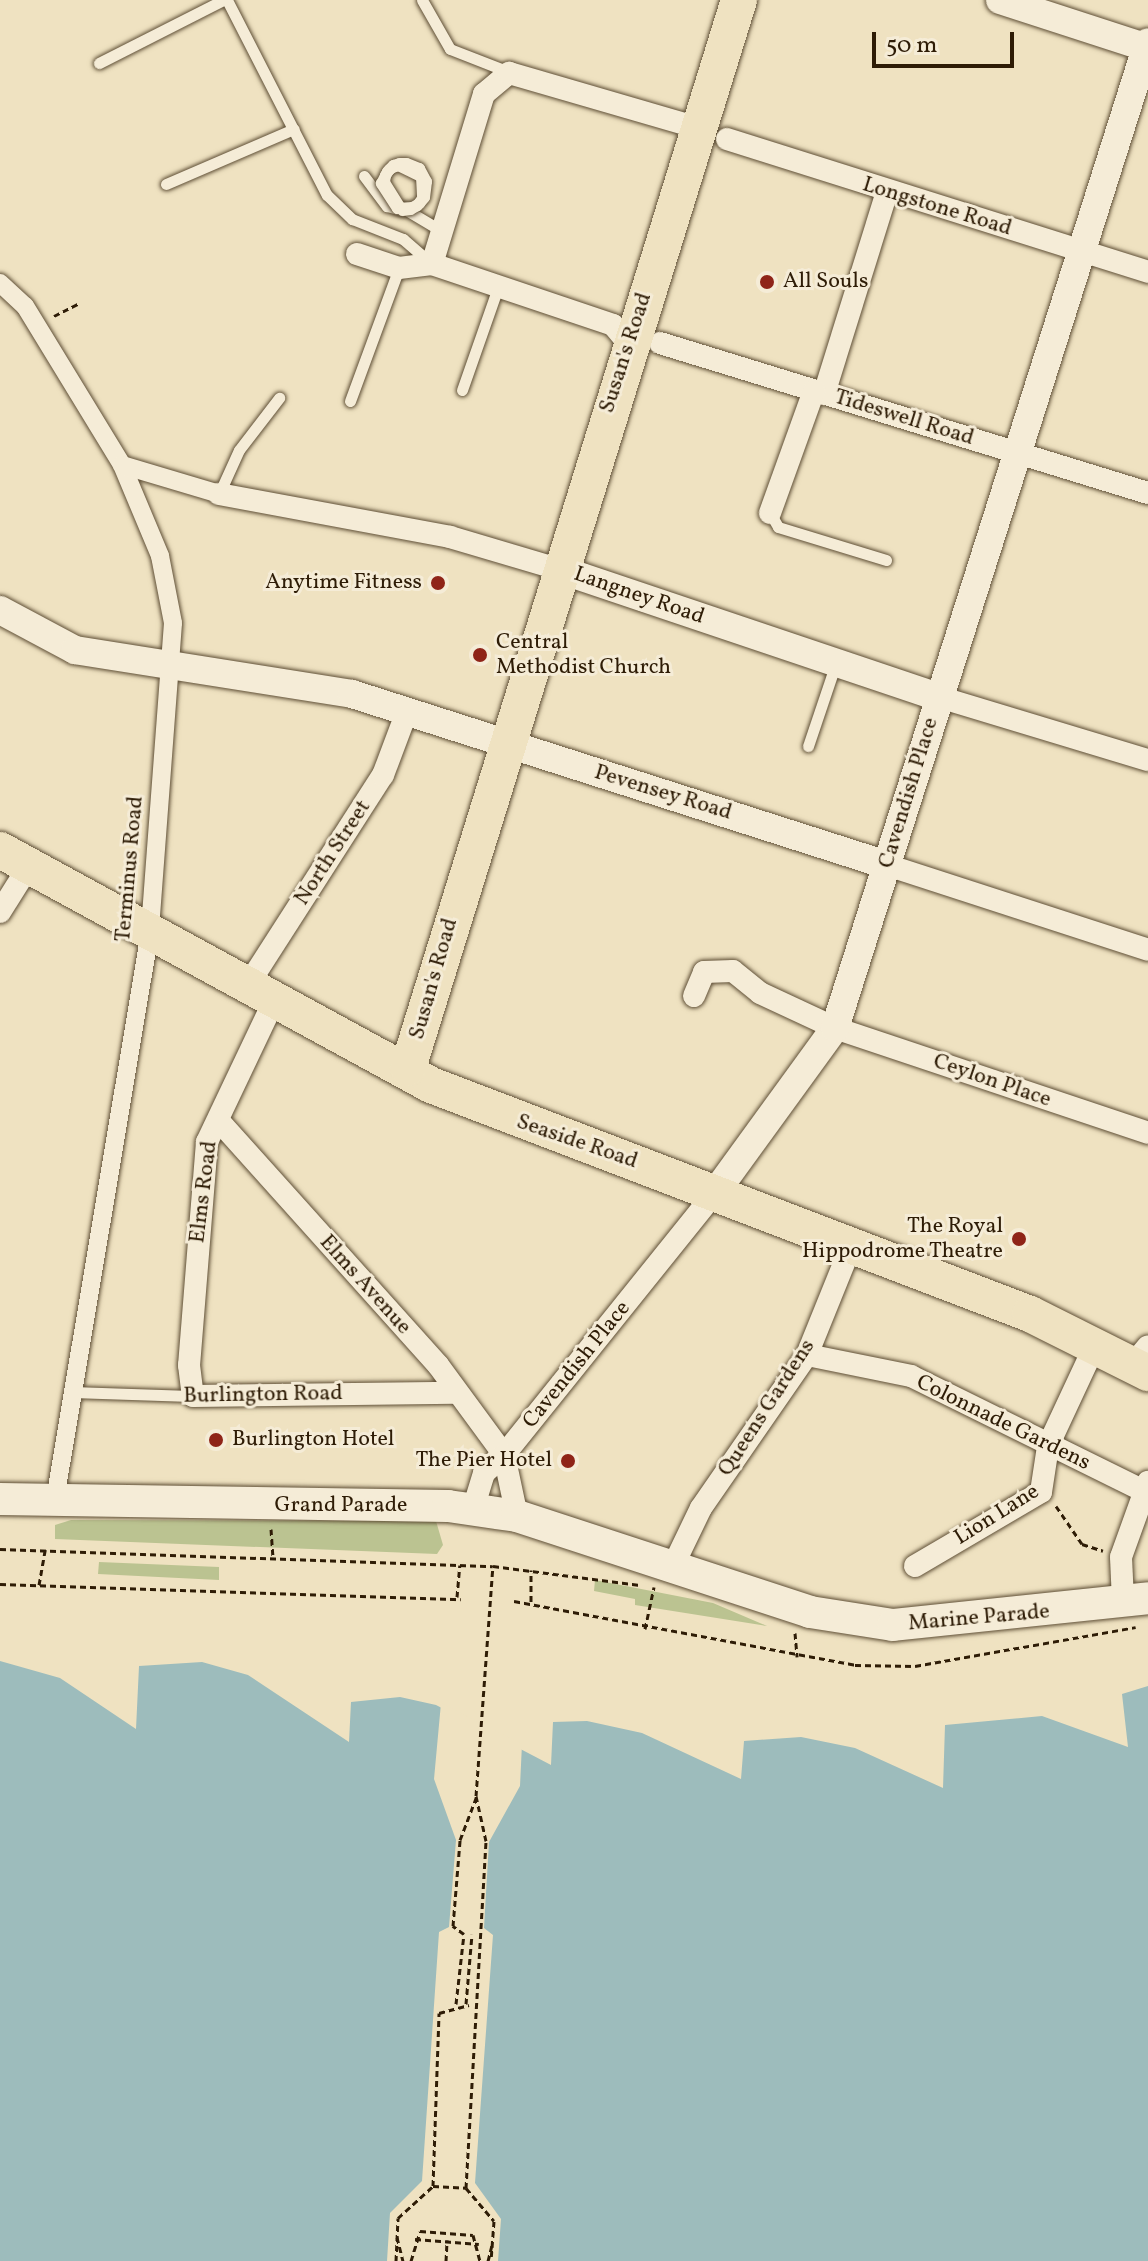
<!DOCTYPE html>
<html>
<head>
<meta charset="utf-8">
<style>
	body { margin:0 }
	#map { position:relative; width:1148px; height:2261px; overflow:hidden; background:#efe2c1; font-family:Vollkorn,serif }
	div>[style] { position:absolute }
	.green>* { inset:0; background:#bbc391 }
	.water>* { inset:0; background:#9dbcbc }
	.pier>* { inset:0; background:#efe2c1 }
	.path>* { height:3px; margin-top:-1.5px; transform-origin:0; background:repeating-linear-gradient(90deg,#2e1c06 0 6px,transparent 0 10px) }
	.roads { filter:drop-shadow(0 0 2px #5e4e35) drop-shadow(0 0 2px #5e4e35) }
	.service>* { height:11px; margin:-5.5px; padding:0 5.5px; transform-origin:5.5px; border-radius:5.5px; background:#f5ecd7 }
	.pedestrian>* { height:18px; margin:-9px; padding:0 9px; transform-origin:9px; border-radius:9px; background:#f5ecd7 }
	.minor>* { height:22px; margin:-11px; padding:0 11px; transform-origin:11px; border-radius:11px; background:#f5ecd7 }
	.tertiary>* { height:28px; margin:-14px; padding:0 14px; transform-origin:14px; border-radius:14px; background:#f5ecd7 }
	.secondary>* { height:32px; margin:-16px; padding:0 16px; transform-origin:16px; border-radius:16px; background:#f5ecd7 }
	.primary>* { height:36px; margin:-18px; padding:0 18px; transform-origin:18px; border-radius:18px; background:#efe2c1 }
	.bridges { filter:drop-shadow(0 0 2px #5e4e35) drop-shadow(0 0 2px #5e4e35) }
	.service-bridge>* { height:11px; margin:-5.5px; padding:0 5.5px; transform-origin:5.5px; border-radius:5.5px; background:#f5ecd7 }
	.dots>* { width:22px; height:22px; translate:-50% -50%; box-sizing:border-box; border:4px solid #f5ecd7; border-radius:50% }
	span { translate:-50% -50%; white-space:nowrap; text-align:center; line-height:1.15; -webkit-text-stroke:6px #f5ecd7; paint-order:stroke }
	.street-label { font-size:22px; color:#2e1c06 }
	.poi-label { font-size:22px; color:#2e1c06 }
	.left { translate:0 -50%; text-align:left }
	.right { translate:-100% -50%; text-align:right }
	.scale { position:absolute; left:872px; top:32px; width:142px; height:36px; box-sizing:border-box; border:4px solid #2e1c06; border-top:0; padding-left:10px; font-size:24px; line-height:28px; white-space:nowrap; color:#2e1c06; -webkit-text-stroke:6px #f5ecd7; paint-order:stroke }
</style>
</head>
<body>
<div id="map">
	<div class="green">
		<div style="clip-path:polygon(71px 1520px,436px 1521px,443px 1545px,437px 1554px,55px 1539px,55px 1525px)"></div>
		<div style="clip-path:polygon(99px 1562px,219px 1567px,219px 1580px,98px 1574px)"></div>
		<div style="clip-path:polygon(595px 1580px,713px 1603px,767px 1626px,635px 1605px,635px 1599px,594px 1591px)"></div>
	</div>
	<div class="water">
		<div style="clip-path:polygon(0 1661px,60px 1678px,136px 1729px,139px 1666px,202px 1662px,248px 1675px,349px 1742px,351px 1702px,400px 1697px,436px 1705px,551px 1765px,553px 1722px,587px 1721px,642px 1733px,741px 1779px,744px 1741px,801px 1737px,855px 1748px,943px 1788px,945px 1725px,1042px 1716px,1128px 1747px,1122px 1694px,1148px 1686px,1148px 2261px,0 2261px)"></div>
	</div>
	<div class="pier">
		<div style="clip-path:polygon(441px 1703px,522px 1744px,520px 1786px,489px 1842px,484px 1928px,493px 1935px,475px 2183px,501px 2219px,498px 2261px,387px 2261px,390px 2213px,422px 2181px,439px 1932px,449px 1927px,456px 1840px,434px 1779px)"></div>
	</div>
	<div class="path">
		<div style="left:54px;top:316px;width:29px;rotate:-27deg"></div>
		<div style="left:1056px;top:1506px;width:46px;rotate:55.6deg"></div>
		<div style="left:1082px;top:1544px;width:22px;rotate:18deg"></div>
		<div style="left:271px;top:1529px;width:28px;rotate:86deg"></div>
		<div style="left:0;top:1549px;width:493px;rotate:2deg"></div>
		<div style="left:493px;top:1566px;width:148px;rotate:7.4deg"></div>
		<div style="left:0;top:1584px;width:461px;rotate:1.9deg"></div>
		<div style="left:39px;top:1585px;width:36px;rotate:-80deg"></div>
		<div style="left:457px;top:1597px;width:32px;rotate:-85deg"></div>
		<div style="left:514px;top:1601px;width:347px;rotate:10.6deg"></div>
		<div style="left:855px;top:1665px;width:60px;rotate:1deg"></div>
		<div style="left:915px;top:1666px;width:224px;rotate:-10deg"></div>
		<div style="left:531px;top:1602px;width:32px;rotate:-90deg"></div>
		<div style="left:645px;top:1629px;width:43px;rotate:-77.9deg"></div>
		<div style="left:795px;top:1633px;width:24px;rotate:85deg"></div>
		<div style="left:456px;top:2004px;width:70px;rotate:-83.5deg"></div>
		<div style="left:464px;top:1934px;width:14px;rotate:-144deg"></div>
		<div style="left:453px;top:1926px;width:86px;rotate:-85.3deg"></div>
		<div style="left:460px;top:1840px;width:45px;rotate:-69.1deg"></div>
		<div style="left:466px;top:2004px;width:70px;rotate:-85.1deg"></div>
		<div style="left:433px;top:2186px;width:33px;rotate:3deg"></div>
		<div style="left:466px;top:2188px;width:43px;rotate:49.7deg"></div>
		<div style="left:494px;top:2221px;width:40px;rotate:94.3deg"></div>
		<div style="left:466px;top:2188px;width:348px;rotate:-86.7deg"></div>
		<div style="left:486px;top:1841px;width:46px;rotate:-102.5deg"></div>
		<div style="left:476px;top:1796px;width:231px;rotate:-85.8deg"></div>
		<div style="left:397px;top:2237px;width:25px;rotate:76deg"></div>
		<div style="left:415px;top:2239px;width:64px;rotate:4.5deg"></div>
		<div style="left:396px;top:2261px;width:43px;rotate:-87.3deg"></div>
		<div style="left:398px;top:2218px;width:47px;rotate:-42.4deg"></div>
		<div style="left:433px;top:2186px;width:173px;rotate:-88deg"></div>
		<div style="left:439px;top:2013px;width:31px;rotate:-15deg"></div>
		<div style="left:411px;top:2261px;width:31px;rotate:-73deg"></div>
		<div style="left:420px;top:2231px;width:53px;rotate:4.3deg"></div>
		<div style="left:473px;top:2235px;width:27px;rotate:75deg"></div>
		<div style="left:446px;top:2261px;width:21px;rotate:-87deg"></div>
		<div style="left:488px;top:2261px;width:16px;rotate:-76deg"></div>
	</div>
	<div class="roads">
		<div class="service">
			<div style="left:227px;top:0;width:219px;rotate:62.9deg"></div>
			<div style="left:327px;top:195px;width:35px;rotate:44deg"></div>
			<div style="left:352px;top:219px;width:55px;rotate:21.4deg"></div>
			<div style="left:403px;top:239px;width:38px;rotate:41deg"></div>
			<div style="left:422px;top:0;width:56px;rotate:60.3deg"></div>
			<div style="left:450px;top:49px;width:63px;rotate:21.3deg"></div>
			<div style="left:99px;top:63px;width:139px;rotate:-26.9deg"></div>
			<div style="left:364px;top:176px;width:38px;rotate:53deg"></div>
			<div style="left:387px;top:206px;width:16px;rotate:15deg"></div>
			<div style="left:166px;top:184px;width:139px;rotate:-23.3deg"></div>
			<div style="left:403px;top:208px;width:43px;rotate:30.7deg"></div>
			<div style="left:462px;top:390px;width:106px;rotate:-70.7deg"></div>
			<div style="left:350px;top:401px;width:142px;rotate:-69.8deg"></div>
			<div style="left:219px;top:494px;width:48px;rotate:-65.6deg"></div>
			<div style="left:239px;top:450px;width:66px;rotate:-52.4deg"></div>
			<div style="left:770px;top:513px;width:16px;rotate:60deg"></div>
			<div style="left:778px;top:527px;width:113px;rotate:17deg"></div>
			<div style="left:808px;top:746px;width:88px;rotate:-71.4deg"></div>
			<div style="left:70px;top:1392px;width:123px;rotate:1.9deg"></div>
		</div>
		<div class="pedestrian">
			<div style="left:0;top:283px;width:34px;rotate:43deg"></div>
			<div style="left:25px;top:306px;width:186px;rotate:58.6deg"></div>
			<div style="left:122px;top:465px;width:99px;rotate:67.3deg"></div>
			<div style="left:160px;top:556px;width:68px;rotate:79deg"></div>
			<div style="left:173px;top:623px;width:310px;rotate:94.3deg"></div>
			<div style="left:150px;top:932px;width:576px;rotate:99.5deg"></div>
			<div style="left:122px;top:465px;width:101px;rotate:16.6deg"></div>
		</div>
		<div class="minor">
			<div style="left:727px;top:139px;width:442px;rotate:17.5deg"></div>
			<div style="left:357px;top:254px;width:44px;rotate:18.4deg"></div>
			<div style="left:399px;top:268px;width:33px;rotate:-7deg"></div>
			<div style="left:432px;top:264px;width:191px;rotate:18.6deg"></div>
			<div style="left:613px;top:325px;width:25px;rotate:50deg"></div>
			<div style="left:432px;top:264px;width:178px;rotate:-73deg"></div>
			<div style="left:484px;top:94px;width:33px;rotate:-40deg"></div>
			<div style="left:509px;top:73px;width:197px;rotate:16.2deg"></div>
			<div style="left:660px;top:343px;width:511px;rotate:17.09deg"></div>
			<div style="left:824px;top:394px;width:212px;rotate:-72.7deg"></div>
			<div style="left:219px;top:494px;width:235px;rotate:10.5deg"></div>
			<div style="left:450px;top:537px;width:113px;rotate:16.5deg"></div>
			<div style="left:770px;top:513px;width:130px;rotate:-70.2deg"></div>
			<div style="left:939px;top:697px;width:218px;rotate:16.8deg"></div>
			<div style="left:887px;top:865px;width:274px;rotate:18deg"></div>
			<div style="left:0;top:912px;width:54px;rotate:-57.8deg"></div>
			<div style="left:246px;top:988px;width:253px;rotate:-57.3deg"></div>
			<div style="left:383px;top:775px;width:68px;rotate:-69.4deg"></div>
			<div style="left:694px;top:996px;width:26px;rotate:-67deg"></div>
			<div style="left:704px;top:972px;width:29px;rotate:-2deg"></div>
			<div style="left:733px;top:971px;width:35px;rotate:39deg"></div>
			<div style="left:760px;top:993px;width:83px;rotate:25deg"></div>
			<div style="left:835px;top:1028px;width:330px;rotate:18.5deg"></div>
			<div style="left:273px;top:1003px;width:154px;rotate:115.4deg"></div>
			<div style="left:207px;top:1142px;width:224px;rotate:94.6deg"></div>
			<div style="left:189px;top:1365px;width:31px;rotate:83deg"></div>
			<div style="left:193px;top:1396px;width:262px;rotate:-0.7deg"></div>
			<div style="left:219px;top:1121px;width:328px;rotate:48.1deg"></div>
			<div style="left:438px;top:1365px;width:112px;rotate:53.7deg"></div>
			<div style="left:504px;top:1455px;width:336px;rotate:-51.2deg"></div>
			<div style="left:807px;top:1355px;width:106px;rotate:11.4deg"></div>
			<div style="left:911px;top:1376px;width:264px;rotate:26.3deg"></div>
			<div style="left:1133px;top:1364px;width:23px;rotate:-50deg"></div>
			<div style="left:473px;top:1509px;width:38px;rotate:-73deg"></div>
			<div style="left:484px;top:1473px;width:27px;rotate:-42deg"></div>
			<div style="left:504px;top:1455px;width:62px;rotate:78deg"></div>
			<div style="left:674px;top:1564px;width:62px;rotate:-64.3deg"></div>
			<div style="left:701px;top:1508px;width:186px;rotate:-55.3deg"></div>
			<div style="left:807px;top:1355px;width:118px;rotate:-68deg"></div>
			<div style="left:915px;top:1566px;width:146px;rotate:-30.4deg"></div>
			<div style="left:1041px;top:1492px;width:47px;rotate:-81.3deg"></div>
			<div style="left:1048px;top:1446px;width:111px;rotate:-65deg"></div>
			<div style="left:1123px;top:1601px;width:44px;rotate:-92.6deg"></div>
			<div style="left:1121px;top:1557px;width:80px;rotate:-70.2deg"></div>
		</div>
		<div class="tertiary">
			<div style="left:1000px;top:0;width:156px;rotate:18deg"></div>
			<div style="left:558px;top:569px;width:402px;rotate:18.6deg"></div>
			<div style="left:0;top:610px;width:85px;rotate:28.1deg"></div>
			<div style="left:75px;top:650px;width:280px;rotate:9deg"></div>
			<div style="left:352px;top:694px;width:562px;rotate:17.73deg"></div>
			<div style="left:715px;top:1193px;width:204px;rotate:-54deg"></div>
			<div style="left:835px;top:1028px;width:1034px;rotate:-72.39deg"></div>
		</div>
		<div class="secondary">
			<div style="left:0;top:1499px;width:448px;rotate:0.9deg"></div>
			<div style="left:448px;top:1506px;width:70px;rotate:8.2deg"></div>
			<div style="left:517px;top:1516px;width:308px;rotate:18.1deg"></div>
			<div style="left:810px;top:1612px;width:84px;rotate:8.9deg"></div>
			<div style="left:893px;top:1625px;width:256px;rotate:-6deg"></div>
		</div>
		<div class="primary">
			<div style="left:0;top:850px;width:491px;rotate:28.6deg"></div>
			<div style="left:431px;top:1085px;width:641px;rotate:20.92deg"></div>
			<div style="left:1030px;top:1314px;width:132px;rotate:26.6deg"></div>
			<div style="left:408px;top:1068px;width:1118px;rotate:-72.78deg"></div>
		</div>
	</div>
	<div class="bridges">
		<div class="service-bridge">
			<div style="left:399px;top:206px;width:28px;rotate:-122deg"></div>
			<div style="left:384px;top:182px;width:7px;rotate:-82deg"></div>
			<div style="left:385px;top:175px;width:7px;rotate:-56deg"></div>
			<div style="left:389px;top:169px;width:6px;rotate:-45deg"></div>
			<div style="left:393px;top:165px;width:6px;rotate:-18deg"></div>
			<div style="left:399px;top:163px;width:7px"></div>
			<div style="left:406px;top:163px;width:14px;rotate:21deg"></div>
			<div style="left:419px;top:168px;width:15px;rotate:62deg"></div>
			<div style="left:426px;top:181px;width:16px;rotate:97deg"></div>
			<div style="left:424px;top:197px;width:8px;rotate:130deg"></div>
			<div style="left:419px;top:203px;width:8px;rotate:150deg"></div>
			<div style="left:412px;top:207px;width:15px;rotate:176deg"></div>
			<div style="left:397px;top:208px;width:30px;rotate:-123deg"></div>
			<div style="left:381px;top:183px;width:13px;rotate:-63deg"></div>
			<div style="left:387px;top:171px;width:6px;rotate:-39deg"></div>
			<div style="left:392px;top:167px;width:6px;rotate:-18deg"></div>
			<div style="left:398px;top:165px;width:25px;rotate:26deg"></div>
			<div style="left:421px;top:176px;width:22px;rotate:87deg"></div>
			<div style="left:422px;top:198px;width:9px;rotate:126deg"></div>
			<div style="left:417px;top:205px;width:8px;rotate:150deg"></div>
			<div style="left:410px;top:209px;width:8px;rotate:173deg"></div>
		</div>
	</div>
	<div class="dots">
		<div style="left:767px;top:282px;background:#8f2418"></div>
		<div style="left:438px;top:583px;background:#8f2418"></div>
		<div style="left:480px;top:655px;background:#8f2418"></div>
		<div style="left:1019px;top:1239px;background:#8f2418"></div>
		<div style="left:216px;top:1440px;background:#8f2418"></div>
		<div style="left:568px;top:1461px;background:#8f2418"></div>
	</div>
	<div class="street-label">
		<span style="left:937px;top:207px;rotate:17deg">Longstone Road</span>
		<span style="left:626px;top:353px;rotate:-72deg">Susan's Road</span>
		<span style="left:904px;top:418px;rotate:17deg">Tideswell Road</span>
		<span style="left:639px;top:596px;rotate:19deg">Langney Road</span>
		<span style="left:663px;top:793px;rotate:17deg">Pevensey Road</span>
		<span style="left:909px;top:793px;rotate:-73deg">Cavendish Place</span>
		<span style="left:333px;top:853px;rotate:-57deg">North Street</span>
		<span style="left:130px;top:869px;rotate:-85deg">Terminus Road</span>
		<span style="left:434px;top:979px;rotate:-74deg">Susan's Road</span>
		<span style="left:992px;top:1081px;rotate:19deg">Ceylon Place</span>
		<span style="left:577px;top:1142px;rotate:19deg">Seaside Road</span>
		<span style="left:204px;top:1192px;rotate:-83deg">Elms Road</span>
		<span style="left:365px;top:1285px;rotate:48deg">Elms Avenue</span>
		<span style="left:577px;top:1365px;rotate:-51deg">Cavendish Place</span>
		<span style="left:263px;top:1395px;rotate:-1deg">Burlington Road</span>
		<span style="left:767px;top:1408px;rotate:-57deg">Queens Gardens</span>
		<span style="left:1003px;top:1423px;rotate:26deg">Colonnade Gardens</span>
		<span style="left:341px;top:1506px">Grand Parade</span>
		<span style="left:997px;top:1515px;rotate:-32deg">Lion Lane</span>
		<span style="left:979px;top:1618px;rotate:-5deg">Marine Parade</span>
	</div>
	<div class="poi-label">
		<span class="left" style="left:783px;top:282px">All Souls</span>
		<span class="right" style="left:422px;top:583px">Anytime Fitness</span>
		<span class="left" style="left:496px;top:655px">Central<br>Methodist Church</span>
		<span class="right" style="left:1003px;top:1239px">The Royal<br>Hippodrome Theatre</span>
		<span class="left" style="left:232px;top:1440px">Burlington Hotel</span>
		<span class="right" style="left:552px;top:1461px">The Pier Hotel</span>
	</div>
	<div class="scale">50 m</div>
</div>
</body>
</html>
